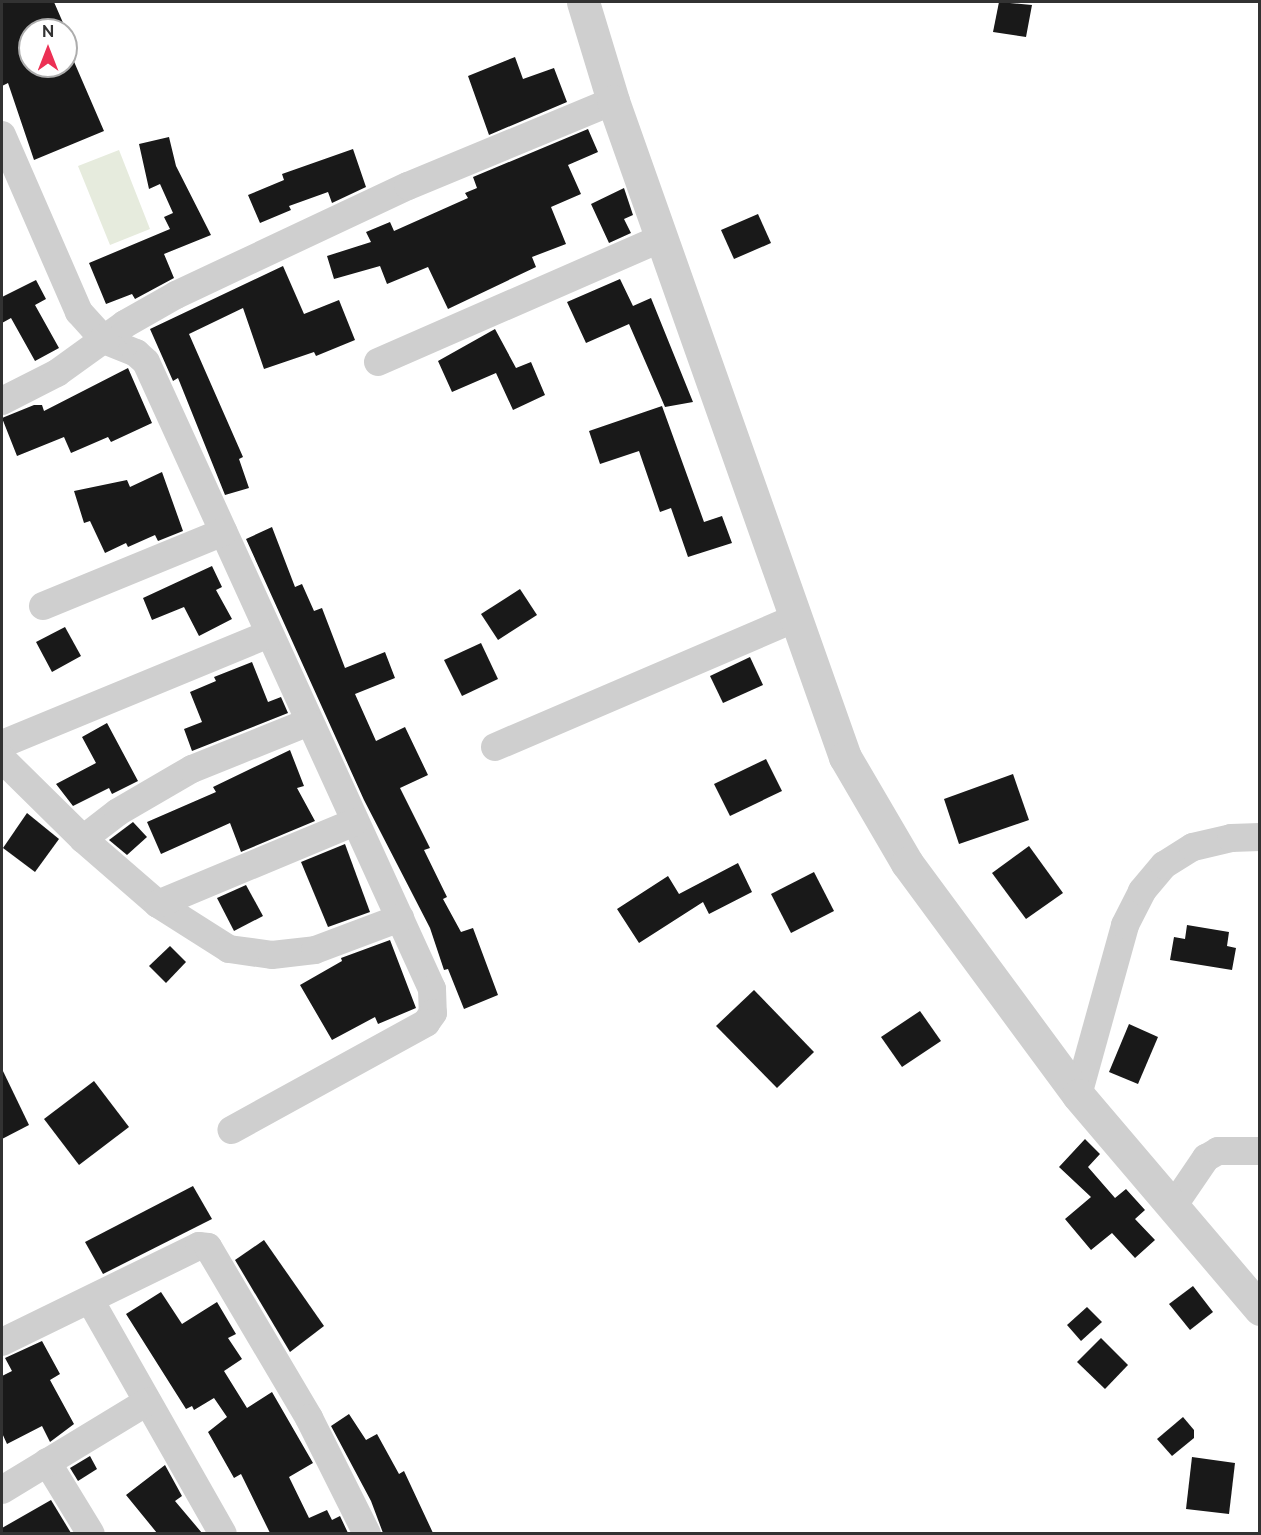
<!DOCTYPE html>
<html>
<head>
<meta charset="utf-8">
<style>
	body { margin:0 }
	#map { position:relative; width:1261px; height:1535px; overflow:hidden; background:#fff; font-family:Raleway,sans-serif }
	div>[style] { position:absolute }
	.green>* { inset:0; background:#e6ebdd }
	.building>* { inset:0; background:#191919 }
	.minor>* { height:28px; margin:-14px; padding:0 14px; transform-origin:14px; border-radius:14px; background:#cfcfcf }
	.tertiary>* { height:33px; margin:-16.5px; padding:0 16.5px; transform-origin:16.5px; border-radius:16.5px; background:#cfcfcf }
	span { translate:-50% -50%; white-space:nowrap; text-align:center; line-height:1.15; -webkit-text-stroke:6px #fff; paint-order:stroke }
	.frame { position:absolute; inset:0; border:3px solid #323232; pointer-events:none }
	.north { position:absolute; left:18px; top:18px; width:60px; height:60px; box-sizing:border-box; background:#fff; border:2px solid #adadad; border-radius:50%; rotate:0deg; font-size:16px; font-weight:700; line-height:24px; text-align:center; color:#323232 }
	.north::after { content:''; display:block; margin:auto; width:21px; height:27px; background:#ec3054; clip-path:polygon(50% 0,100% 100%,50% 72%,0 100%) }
</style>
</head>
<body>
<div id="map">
	<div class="green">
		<div style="clip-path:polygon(119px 150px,150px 229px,110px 245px,78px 166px)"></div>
	</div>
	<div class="building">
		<div style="clip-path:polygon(evenodd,2px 2px,54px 2px,77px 55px,72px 57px,104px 131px,34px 160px,8px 83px,2px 86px,2px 2px,30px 30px,66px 30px,66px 66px,30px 66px,30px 30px)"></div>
		<div style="clip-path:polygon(999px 2px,1032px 5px,1026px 37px,993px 32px)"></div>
		<div style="clip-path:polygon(515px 57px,523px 79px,554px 68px,567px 102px,489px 135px,468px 76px)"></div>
		<div style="clip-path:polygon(588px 129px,598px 152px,568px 165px,581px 194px,551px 207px,566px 244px,532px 257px,536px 267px,448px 309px,428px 267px,387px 284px,380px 266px,334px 279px,327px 256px,371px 242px,366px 232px,390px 222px,394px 231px,468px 198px,465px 193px,477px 188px,473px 177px)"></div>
		<div style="clip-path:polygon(169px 137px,176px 166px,211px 235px,164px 254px,174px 278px,135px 299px,132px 294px,106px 304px,89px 263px,170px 229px,164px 217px,173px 213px,160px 184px,149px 189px,139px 144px)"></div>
		<div style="clip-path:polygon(353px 149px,366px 187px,332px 203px,328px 192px,289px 206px,291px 210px,260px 223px,248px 195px,284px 180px,282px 174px)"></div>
		<div style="clip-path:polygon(624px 188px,633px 215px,624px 219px,631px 233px,609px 243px,591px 204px)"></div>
		<div style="clip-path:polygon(758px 214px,771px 243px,734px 259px,721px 230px)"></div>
		<div style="clip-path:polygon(283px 266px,304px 314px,339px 300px,355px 340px,316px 356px,314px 352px,264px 369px,243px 308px,189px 334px,243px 457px,239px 459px,249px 488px,225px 495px,178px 378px,173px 381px,150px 329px)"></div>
		<div style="clip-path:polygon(620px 279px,633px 306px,651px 298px,693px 402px,665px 407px,629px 324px,586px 343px,567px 302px)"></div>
		<div style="clip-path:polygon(36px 280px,46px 299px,35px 305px,59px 348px,35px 361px,11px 318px,2px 323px,2px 297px)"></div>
		<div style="clip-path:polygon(495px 329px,516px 368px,531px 362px,545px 395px,513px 410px,496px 373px,452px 392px,438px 361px)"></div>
		<div style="clip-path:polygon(128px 368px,152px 423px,111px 442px,108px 437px,71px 453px,64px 437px,17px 456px,2px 418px,34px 405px,42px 405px,44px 411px)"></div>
		<div style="clip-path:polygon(662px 406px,704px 522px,722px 516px,732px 543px,688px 557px,671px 508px,660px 512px,639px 451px,600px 464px,589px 431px)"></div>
		<div style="clip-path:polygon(162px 472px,183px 531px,158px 541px,155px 535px,128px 547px,126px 543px,105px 553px,90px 521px,84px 523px,74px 491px,127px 480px,130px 487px)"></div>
		<div style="clip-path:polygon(272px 527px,295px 587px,302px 584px,314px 611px,322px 608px,345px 668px,385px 652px,395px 678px,355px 694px,376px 741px,405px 727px,428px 775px,400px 788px,430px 848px,424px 850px,447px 897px,443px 899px,461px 932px,473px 928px,498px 995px,464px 1009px,448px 969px,444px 970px,430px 928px,364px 800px,246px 539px)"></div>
		<div style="clip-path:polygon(212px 566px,222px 587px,216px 590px,232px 619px,199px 636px,184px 607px,152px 620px,143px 598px)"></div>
		<div style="clip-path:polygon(520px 589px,537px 615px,498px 640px,481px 614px)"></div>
		<div style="clip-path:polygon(65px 627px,81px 656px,52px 672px,36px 642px)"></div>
		<div style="clip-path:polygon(481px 643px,498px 679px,462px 696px,444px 660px)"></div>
		<div style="clip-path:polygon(750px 657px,763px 685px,723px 703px,710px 676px)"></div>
		<div style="clip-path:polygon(252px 662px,268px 702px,281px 697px,288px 713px,192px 751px,184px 729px,202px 722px,190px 692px,216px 681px,214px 677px)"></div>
		<div style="clip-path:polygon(107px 723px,138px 781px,112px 794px,109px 788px,73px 806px,56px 784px,96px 763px,82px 737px)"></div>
		<div style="clip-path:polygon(290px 750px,304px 786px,297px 788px,315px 821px,241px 852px,230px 823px,161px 854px,147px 822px,216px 792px,213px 787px)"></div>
		<div style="clip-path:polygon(766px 759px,782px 791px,730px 816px,714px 784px)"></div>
		<div style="clip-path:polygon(1013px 774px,1029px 820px,959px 844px,944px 799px)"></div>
		<div style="clip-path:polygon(27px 813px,59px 839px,35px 872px,3px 848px)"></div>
		<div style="clip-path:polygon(133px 822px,147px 837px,127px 855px,109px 840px)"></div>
		<div style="clip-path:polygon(345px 844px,370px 912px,328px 927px,301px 862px)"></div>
		<div style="clip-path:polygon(1029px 846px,1063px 893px,1026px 919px,992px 873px)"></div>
		<div style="clip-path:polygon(738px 863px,752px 892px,709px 914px,703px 902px,639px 943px,617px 909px,668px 876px,679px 894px)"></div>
		<div style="clip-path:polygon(814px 872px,834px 911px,791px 933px,771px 894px)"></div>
		<div style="clip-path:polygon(246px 885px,263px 916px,234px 931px,217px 898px)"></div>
		<div style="clip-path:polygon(1187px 925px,1229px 932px,1227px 946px,1236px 948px,1232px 970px,1170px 960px,1174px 937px,1185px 939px)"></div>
		<div style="clip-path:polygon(390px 940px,416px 1008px,378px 1024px,375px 1017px,332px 1040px,300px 985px,342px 961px,341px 958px)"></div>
		<div style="clip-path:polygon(170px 946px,186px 962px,166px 983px,149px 966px)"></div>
		<div style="clip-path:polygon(754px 990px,814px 1052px,777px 1088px,716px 1026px)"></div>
		<div style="clip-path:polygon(920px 1011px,941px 1041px,902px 1067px,881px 1037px)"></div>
		<div style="clip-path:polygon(1129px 1024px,1158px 1037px,1138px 1084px,1109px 1072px)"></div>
		<div style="clip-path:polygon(2px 1069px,29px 1125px,2px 1139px)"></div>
		<div style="clip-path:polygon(94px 1081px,129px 1127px,79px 1165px,44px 1119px)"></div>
		<div style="clip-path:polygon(1085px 1139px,1100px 1154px,1088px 1167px,1115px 1198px,1126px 1189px,1145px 1210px,1135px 1219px,1155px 1240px,1135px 1258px,1112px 1233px,1091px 1250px,1065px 1219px,1091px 1197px,1059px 1167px)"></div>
		<div style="clip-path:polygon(193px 1186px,212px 1219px,103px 1274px,85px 1242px)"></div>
		<div style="clip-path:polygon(264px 1240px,324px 1326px,290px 1352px,235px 1260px)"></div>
		<div style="clip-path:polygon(1193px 1286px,1213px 1312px,1190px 1330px,1169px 1304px)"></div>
		<div style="clip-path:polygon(161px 1292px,182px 1324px,217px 1302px,236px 1334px,228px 1338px,242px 1359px,224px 1371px,247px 1408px,272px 1392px,313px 1463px,289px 1477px,309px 1518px,327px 1510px,332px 1520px,340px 1516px,348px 1533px,270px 1533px,241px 1474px,234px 1478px,208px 1432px,227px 1417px,214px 1398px,194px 1410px,192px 1406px,186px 1409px,126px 1314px)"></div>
		<div style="clip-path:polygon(1087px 1307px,1102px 1322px,1081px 1341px,1067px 1325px)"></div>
		<div style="clip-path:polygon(1101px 1338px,1128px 1365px,1105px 1389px,1077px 1362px)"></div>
		<div style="clip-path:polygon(42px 1341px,60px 1374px,50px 1380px,74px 1424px,50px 1442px,42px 1426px,7px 1444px,2px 1433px,2px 1376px,12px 1371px,5px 1358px)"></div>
		<div style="clip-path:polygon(349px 1414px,366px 1440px,377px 1434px,399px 1474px,404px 1471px,433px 1533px,383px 1533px,371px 1501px,331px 1426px)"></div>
		<div style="clip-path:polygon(1183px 1417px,1194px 1430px,1194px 1438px,1172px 1456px,1157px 1439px)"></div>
		<div style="clip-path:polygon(90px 1456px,97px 1469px,78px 1481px,70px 1468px)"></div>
		<div style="clip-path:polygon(1192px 1457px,1235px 1463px,1229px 1514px,1186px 1509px)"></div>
		<div style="clip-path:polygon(165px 1465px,182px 1496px,175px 1501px,202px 1533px,157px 1533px,126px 1495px)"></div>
		<div style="clip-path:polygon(51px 1500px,71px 1533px,2px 1533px,2px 1528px)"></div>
	</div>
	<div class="minor">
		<div style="left:2px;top:135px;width:193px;rotate:66.5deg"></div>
		<div style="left:79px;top:312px;width:38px;rotate:48deg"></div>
		<div style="left:104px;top:340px;width:35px;rotate:22deg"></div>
		<div style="left:136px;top:353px;width:13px;rotate:42deg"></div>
		<div style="left:146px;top:362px;width:689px;rotate:65.48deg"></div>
		<div style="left:432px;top:989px;width:24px;rotate:88deg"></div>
		<div style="left:433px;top:1013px;width:12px;rotate:125deg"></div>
		<div style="left:426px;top:1023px;width:222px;rotate:151.2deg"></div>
		<div style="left:378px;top:362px;width:310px;rotate:-23.6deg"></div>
		<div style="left:2px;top:401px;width:62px;rotate:-27deg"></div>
		<div style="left:57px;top:373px;width:84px;rotate:-35.8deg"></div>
		<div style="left:125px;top:324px;width:59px;rotate:-29.6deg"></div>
		<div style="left:176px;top:295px;width:256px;rotate:-25.2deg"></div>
		<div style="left:408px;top:186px;width:222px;rotate:-22.5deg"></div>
		<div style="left:43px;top:606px;width:195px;rotate:-22.3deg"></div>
		<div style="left:2px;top:744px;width:289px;rotate:-22.4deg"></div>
		<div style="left:495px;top:747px;width:325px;rotate:-23.2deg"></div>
		<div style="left:2px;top:759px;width:114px;rotate:44.6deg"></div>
		<div style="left:83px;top:839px;width:99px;rotate:40.9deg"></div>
		<div style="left:158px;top:904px;width:84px;rotate:32.4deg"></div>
		<div style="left:229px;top:949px;width:43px;rotate:7.9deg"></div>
		<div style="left:272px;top:955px;width:43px;rotate:-6.6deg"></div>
		<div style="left:315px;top:950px;width:91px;rotate:-20.6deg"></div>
		<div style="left:83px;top:839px;width:44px;rotate:-37.6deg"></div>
		<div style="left:118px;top:812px;width:86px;rotate:-30.2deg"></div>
		<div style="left:192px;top:769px;width:126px;rotate:-21.9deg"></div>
		<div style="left:158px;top:904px;width:213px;rotate:-22.6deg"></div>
		<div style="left:1078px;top:1095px;width:176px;rotate:-74.5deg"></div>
		<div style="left:1125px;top:925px;width:38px;rotate:-63deg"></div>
		<div style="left:1142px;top:891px;width:34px;rotate:-50deg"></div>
		<div style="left:1164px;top:865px;width:34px;rotate:-32deg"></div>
		<div style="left:1193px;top:847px;width:39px;rotate:-13deg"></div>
		<div style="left:1231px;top:838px;width:29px;rotate:-2deg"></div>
		<div style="left:1174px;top:1205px;width:57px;rotate:-55.8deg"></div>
		<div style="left:1206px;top:1158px;width:14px;rotate:-30deg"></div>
		<div style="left:1218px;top:1151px;width:42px"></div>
		<div style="left:90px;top:1300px;width:269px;rotate:60.4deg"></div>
		<div style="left:2px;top:1342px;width:219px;rotate:-26deg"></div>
		<div style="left:199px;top:1246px;width:9px;rotate:6deg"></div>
		<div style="left:208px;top:1247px;width:199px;rotate:59.4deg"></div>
		<div style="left:309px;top:1418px;width:130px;rotate:63.4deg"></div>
		<div style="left:47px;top:1462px;width:84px;rotate:58.6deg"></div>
		<div style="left:2px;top:1490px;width:170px;rotate:-31.3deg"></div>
	</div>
	<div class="tertiary">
		<div style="left:583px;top:2px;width:103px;rotate:73.1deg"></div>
		<div style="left:613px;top:101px;width:696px;rotate:70.52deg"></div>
		<div style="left:845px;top:757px;width:123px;rotate:59.7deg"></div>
		<div style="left:907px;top:863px;width:288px;rotate:53.6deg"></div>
		<div style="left:1078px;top:1095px;width:281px;rotate:49.6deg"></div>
	</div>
	<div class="frame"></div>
	<div class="north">N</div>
</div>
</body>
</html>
